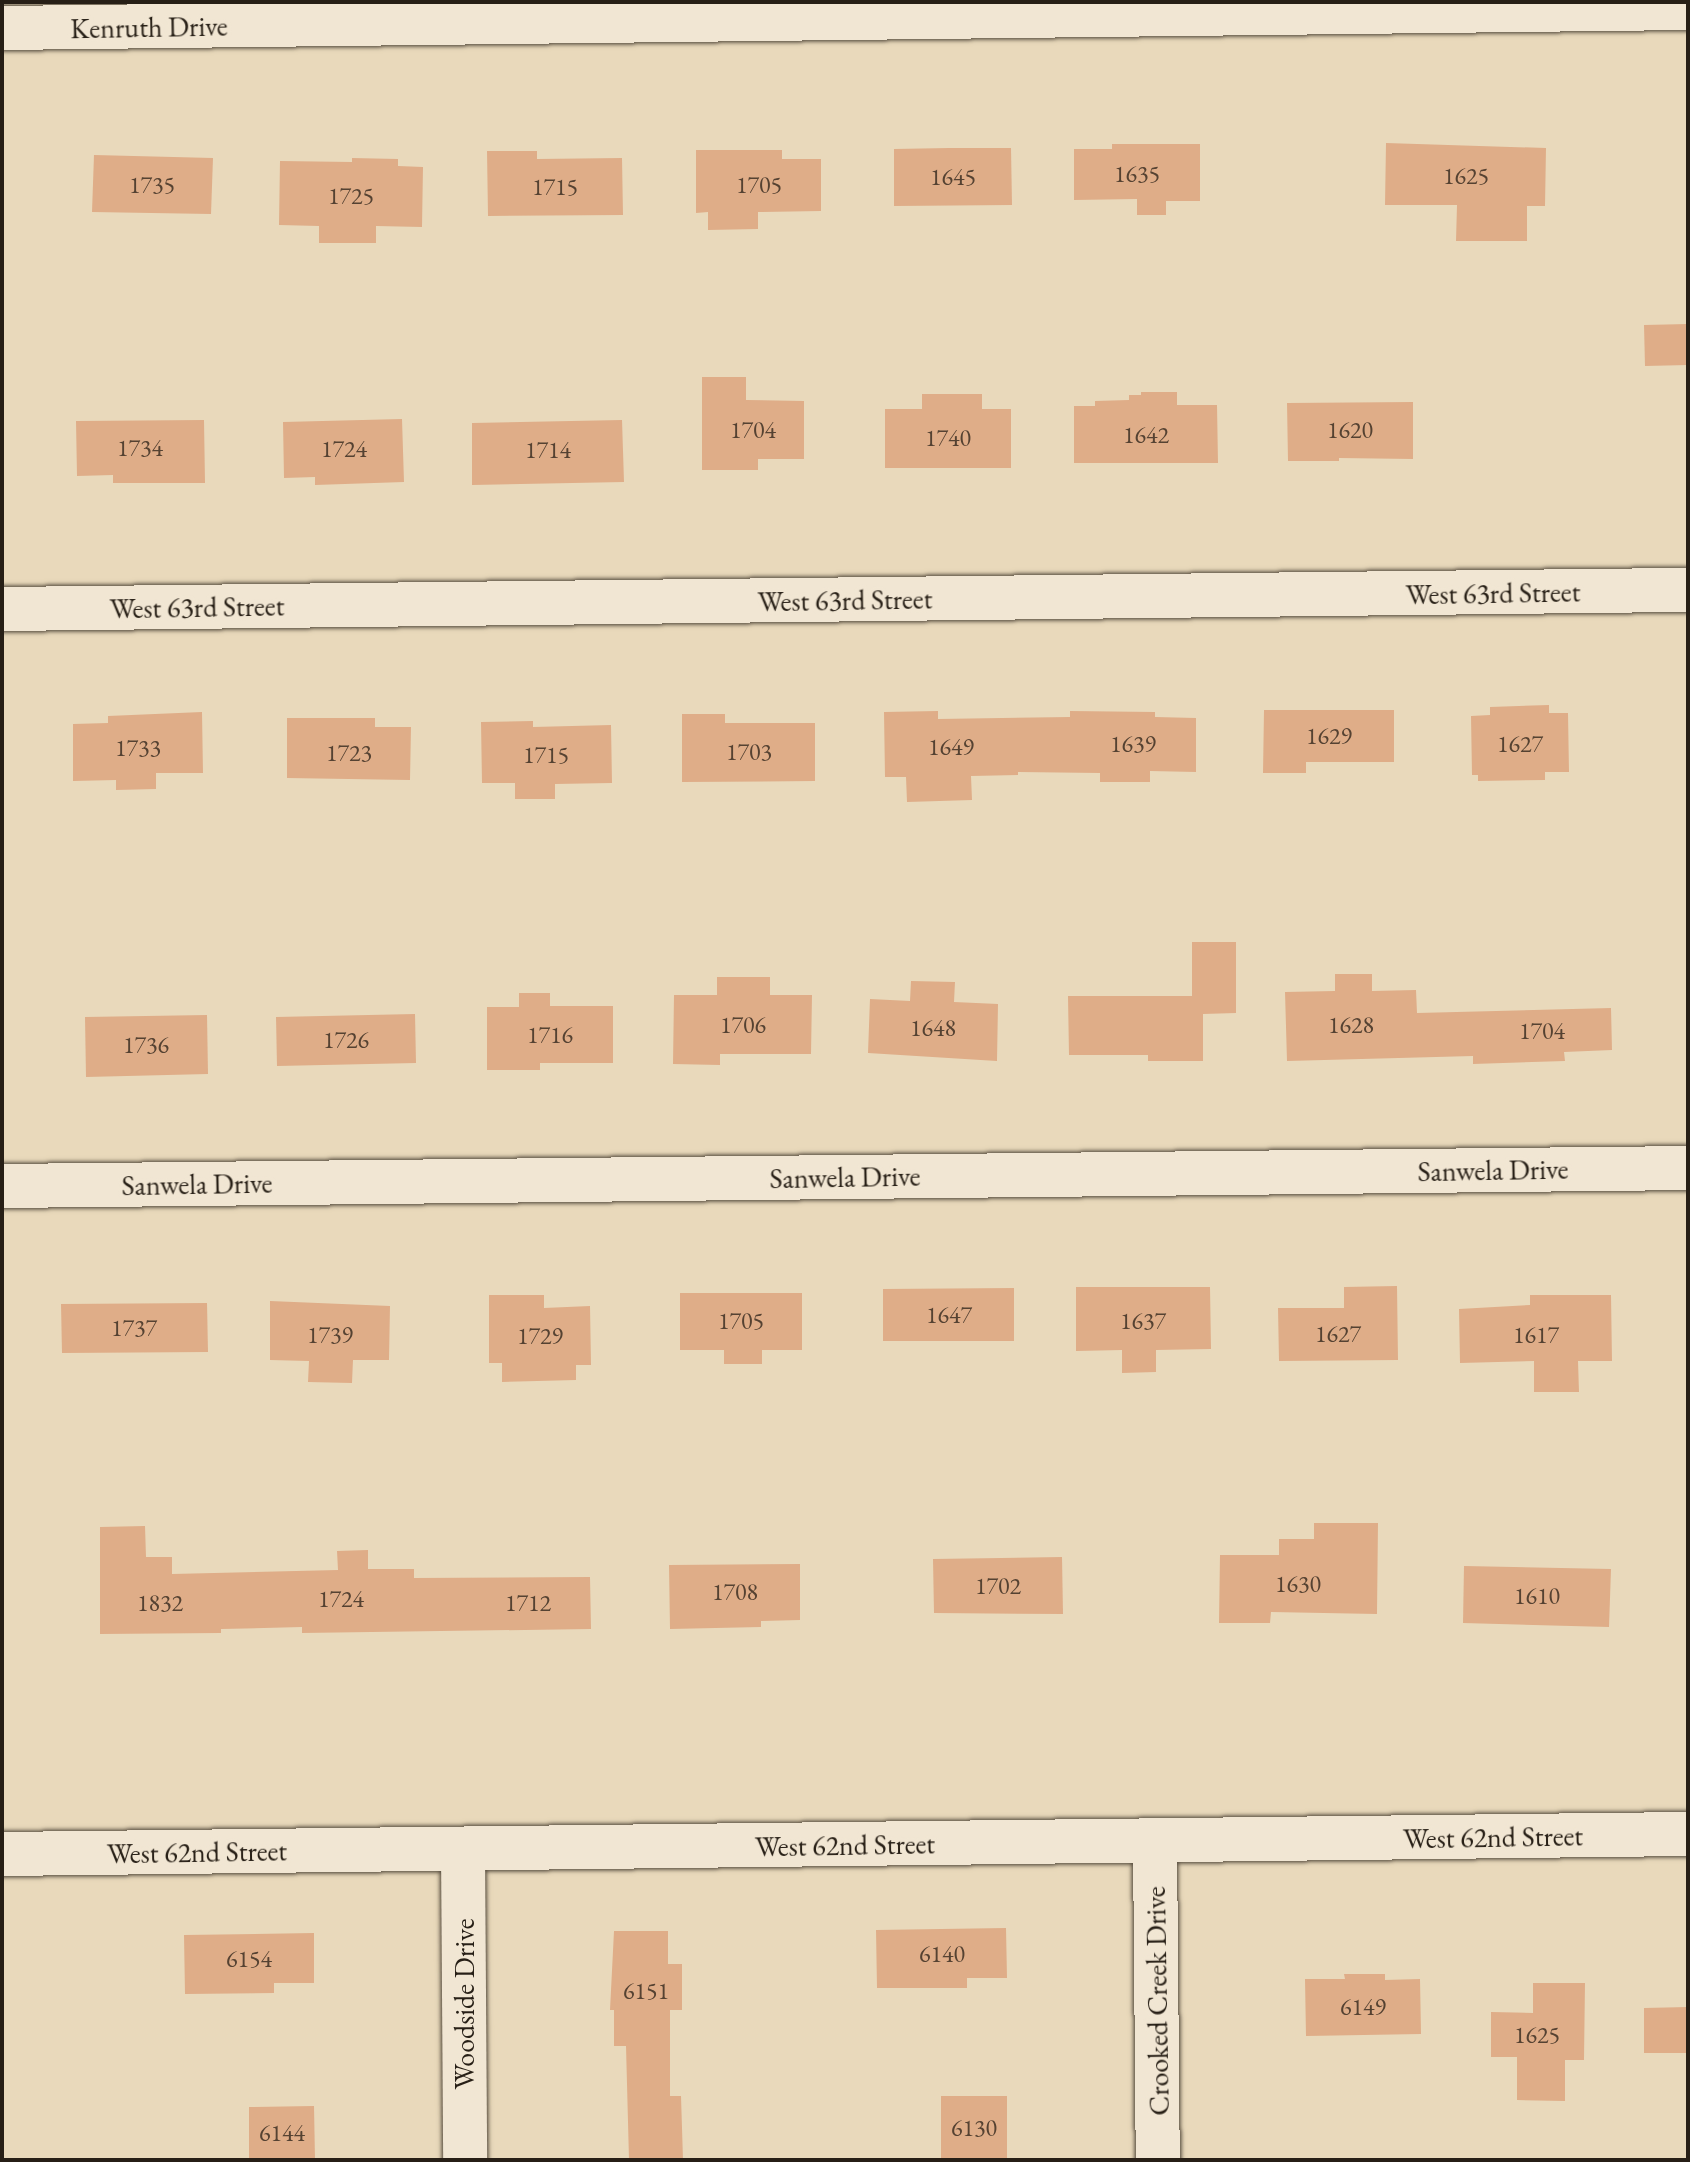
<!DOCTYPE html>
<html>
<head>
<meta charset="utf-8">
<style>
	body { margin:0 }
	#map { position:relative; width:1690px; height:2162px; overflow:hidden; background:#e9d9bb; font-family:"EB Garamond",serif }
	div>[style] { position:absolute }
	.building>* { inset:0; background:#dfad88 }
	.roads { filter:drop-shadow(0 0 2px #584e3f) drop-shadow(0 0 2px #584e3f) }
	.minor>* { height:44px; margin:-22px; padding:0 22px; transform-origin:22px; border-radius:22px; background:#f1e6d3 }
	span { translate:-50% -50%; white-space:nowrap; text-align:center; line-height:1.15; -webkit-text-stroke:8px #f1e6d3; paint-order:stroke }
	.number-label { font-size:24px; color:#554232 }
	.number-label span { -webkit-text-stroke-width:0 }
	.street-label { font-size:28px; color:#271f16 }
	.frame { position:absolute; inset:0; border:4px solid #271f16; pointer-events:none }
</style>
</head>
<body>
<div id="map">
	<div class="building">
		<div style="clip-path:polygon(1386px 143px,1546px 148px,1545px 206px,1527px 206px,1527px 241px,1456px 241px,1457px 205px,1385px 205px)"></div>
		<div style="clip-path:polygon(1112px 144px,1200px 144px,1200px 201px,1166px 201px,1166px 215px,1137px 215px,1137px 199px,1074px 200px,1074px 149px,1112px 149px)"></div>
		<div style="clip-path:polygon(949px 148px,1011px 148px,1012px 205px,894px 206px,894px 149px)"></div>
		<div style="clip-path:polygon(696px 150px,782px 150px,782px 159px,821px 159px,821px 211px,758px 212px,758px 229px,708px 230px,708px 212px,696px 213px)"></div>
		<div style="clip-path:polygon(487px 151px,537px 151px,537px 159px,622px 158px,623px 215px,488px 216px)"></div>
		<div style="clip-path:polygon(94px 155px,213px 158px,211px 214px,92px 212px)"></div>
		<div style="clip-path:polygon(352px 158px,398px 159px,398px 166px,423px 167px,422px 227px,376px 226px,376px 243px,319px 243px,319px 226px,279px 225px,280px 161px,352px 162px)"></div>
		<div style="clip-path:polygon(1688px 324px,1688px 365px,1645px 366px,1644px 325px)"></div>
		<div style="clip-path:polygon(702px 377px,746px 377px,746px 400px,804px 401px,804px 459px,758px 459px,758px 470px,702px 470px)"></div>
		<div style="clip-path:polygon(1141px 392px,1177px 392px,1177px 405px,1217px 405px,1218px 463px,1074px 463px,1074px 406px,1095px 406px,1095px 401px,1129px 400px,1129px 395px,1141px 395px)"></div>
		<div style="clip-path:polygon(922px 394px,982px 394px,982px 409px,1011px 409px,1011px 468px,885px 468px,885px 409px,922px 409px)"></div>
		<div style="clip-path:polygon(1413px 402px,1413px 459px,1339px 458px,1339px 461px,1288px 461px,1287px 403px)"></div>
		<div style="clip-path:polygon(402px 419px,404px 482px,315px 485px,315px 477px,284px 478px,283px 422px)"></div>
		<div style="clip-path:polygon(204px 420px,205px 483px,113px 483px,113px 475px,77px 476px,76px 421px)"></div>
		<div style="clip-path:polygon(622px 420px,624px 482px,472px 485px,472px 423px)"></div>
		<div style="clip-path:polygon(1549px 705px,1549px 713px,1568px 713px,1569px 772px,1545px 772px,1545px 780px,1478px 781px,1478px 775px,1472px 775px,1471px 716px,1490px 715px,1490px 707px)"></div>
		<div style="clip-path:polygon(1264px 710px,1394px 710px,1394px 762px,1306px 762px,1306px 773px,1263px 773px)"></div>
		<div style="clip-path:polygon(938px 711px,938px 719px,1070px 717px,1070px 711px,1155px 712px,1155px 717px,1196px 718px,1196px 772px,1150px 771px,1150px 782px,1100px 782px,1100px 773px,1018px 772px,1018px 775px,971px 776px,972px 800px,907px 802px,906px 777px,885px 777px,884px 712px)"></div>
		<div style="clip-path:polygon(202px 712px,203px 773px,156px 773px,156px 789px,116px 790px,116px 780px,73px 781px,73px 724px,108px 723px,108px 716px)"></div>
		<div style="clip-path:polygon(682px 714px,725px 714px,725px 723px,815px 723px,815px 781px,682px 782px)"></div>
		<div style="clip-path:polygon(287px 718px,375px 718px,375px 727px,411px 727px,410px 780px,287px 778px)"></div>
		<div style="clip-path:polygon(533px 721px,533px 727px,611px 725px,612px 783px,555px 784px,555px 799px,515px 799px,515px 783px,482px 783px,481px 722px)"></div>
		<div style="clip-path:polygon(1192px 942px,1236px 942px,1236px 1013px,1203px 1014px,1203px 1061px,1148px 1061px,1148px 1055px,1069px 1055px,1068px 996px,1192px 996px)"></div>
		<div style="clip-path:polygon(1335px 974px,1372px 974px,1372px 991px,1416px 990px,1417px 1013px,1611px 1008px,1612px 1050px,1564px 1052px,1565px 1061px,1473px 1064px,1473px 1056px,1287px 1061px,1285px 992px,1335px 991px)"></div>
		<div style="clip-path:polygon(717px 977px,770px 977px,770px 995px,812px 995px,811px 1054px,720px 1054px,720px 1065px,673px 1064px,674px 995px,717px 995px)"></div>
		<div style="clip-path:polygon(911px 981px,955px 982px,954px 1002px,998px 1004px,997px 1061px,868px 1053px,870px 999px,910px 1001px)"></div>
		<div style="clip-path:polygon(519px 993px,550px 993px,550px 1006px,613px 1006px,613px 1063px,540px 1063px,540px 1070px,487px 1070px,487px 1007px,519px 1007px)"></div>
		<div style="clip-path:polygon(415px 1014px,416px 1063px,277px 1066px,276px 1017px)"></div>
		<div style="clip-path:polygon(207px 1015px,208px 1074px,86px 1077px,85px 1017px)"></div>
		<div style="clip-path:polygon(1397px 1286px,1398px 1360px,1279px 1361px,1278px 1308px,1344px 1308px,1344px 1287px)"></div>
		<div style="clip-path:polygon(1076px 1287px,1210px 1287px,1211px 1349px,1156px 1350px,1156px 1372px,1122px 1373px,1122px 1350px,1076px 1351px)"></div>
		<div style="clip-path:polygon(1014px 1288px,1014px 1341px,883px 1341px,883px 1289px)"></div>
		<div style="clip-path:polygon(680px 1293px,802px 1293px,802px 1350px,762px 1350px,762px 1364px,724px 1364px,724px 1350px,680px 1350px)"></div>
		<div style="clip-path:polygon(489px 1295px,544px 1295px,544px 1308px,590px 1306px,591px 1365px,576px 1365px,576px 1380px,502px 1382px,502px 1363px,489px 1363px)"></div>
		<div style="clip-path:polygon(1530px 1295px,1611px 1295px,1612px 1361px,1578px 1361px,1579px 1392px,1534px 1392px,1534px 1361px,1460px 1363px,1459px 1309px,1530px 1305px)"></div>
		<div style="clip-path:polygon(270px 1301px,390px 1306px,389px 1360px,353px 1360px,352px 1383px,308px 1382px,309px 1361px,270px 1360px)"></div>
		<div style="clip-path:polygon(207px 1303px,208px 1352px,62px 1353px,61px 1304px)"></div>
		<div style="clip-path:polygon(1314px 1523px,1378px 1523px,1377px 1614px,1271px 1612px,1270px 1623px,1219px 1623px,1220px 1555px,1279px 1555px,1279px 1539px,1314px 1539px)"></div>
		<div style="clip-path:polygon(145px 1526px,146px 1557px,172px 1557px,172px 1574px,338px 1570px,337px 1551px,368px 1550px,368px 1569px,414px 1569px,414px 1578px,590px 1577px,591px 1629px,302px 1633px,302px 1627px,221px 1629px,221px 1633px,100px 1634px,100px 1527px)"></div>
		<div style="clip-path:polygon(1062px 1557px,1063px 1614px,934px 1613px,933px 1559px)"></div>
		<div style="clip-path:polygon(800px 1564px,800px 1620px,761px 1621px,761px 1627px,670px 1629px,669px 1565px)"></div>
		<div style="clip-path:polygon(1464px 1566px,1611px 1569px,1609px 1627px,1463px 1623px)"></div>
		<div style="clip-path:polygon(1006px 1928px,1007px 1978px,967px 1978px,967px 1988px,877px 1988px,876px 1930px)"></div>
		<div style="clip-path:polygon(614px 1931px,668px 1931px,668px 1964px,682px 1964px,682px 2010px,670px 2010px,670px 2096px,681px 2096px,683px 2160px,629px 2160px,626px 2046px,614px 2046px,614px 2010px,610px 2010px)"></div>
		<div style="clip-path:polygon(314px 1933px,314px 1983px,274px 1983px,274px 1993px,185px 1994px,184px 1935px)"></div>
		<div style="clip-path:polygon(1344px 1974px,1385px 1974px,1385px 1980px,1420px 1979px,1421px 2034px,1306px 2036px,1305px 1979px,1345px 1979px)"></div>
		<div style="clip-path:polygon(1533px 1983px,1585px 1983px,1584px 2060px,1565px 2060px,1565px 2101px,1517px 2100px,1517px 2057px,1491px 2057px,1491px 2012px,1533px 2013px)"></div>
		<div style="clip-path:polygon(1688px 2007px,1688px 2053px,1644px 2053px,1644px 2008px)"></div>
		<div style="clip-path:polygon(941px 2096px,1007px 2096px,1007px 2160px,941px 2160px)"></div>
		<div style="clip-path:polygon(314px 2106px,315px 2160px,249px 2160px,249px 2107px)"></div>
	</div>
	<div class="roads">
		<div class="minor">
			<div style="left:2px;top:28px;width:1686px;rotate:-0.68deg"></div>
			<div style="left:2px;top:609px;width:1686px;rotate:-0.65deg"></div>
			<div style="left:2px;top:1186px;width:1686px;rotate:-0.61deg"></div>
			<div style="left:1155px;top:1842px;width:318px;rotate:89.5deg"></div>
			<div style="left:463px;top:1849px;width:311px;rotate:89.6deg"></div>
			<div style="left:2px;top:1854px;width:1686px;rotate:-0.68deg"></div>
		</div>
	</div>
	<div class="number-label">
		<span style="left:1137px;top:174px">1635</span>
		<span style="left:1466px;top:176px">1625</span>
		<span style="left:953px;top:177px">1645</span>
		<span style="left:152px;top:185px">1735</span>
		<span style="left:759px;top:185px">1705</span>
		<span style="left:555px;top:187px">1715</span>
		<span style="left:351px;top:196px">1725</span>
		<span style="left:753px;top:430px">1704</span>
		<span style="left:1350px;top:430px">1620</span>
		<span style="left:1146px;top:435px">1642</span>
		<span style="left:948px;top:438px">1740</span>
		<span style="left:140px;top:448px">1734</span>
		<span style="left:344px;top:449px">1724</span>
		<span style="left:548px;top:450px">1714</span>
		<span style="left:1329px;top:736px">1629</span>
		<span style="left:1133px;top:744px">1639</span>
		<span style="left:1520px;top:744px">1627</span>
		<span style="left:951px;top:747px">1649</span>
		<span style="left:138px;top:748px">1733</span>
		<span style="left:749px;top:752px">1703</span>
		<span style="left:349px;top:753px">1723</span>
		<span style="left:546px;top:755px">1715</span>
		<span style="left:743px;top:1025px">1706</span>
		<span style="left:1351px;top:1025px">1628</span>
		<span style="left:933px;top:1028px">1648</span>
		<span style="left:1542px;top:1031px">1704</span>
		<span style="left:550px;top:1035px">1716</span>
		<span style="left:346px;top:1040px">1726</span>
		<span style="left:146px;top:1045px">1736</span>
		<span style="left:949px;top:1315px">1647</span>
		<span style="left:741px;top:1321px">1705</span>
		<span style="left:1143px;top:1321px">1637</span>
		<span style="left:134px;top:1328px">1737</span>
		<span style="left:1338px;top:1334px">1627</span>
		<span style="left:330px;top:1335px">1739</span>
		<span style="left:1536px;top:1335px">1617</span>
		<span style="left:540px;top:1336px">1729</span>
		<span style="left:1298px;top:1584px">1630</span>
		<span style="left:998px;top:1586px">1702</span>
		<span style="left:735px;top:1592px">1708</span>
		<span style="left:1537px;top:1596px">1610</span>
		<span style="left:341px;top:1599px">1724</span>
		<span style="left:160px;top:1603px">1832</span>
		<span style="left:528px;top:1603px">1712</span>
		<span style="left:942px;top:1954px">6140</span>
		<span style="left:249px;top:1959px">6154</span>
		<span style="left:646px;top:1991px">6151</span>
		<span style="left:1363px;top:2007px">6149</span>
		<span style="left:1537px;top:2035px">1625</span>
		<span style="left:974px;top:2128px">6130</span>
		<span style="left:282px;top:2133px">6144</span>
	</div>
	<div class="street-label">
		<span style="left:149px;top:27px;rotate:-1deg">Kenruth Drive</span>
		<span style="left:1493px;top:593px;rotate:-1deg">West 63rd Street</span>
		<span style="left:845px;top:600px;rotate:-1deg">West 63rd Street</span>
		<span style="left:197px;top:607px;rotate:-1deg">West 63rd Street</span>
		<span style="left:1493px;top:1170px;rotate:-1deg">Sanwela Drive</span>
		<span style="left:845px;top:1177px;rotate:-1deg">Sanwela Drive</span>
		<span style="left:197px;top:1184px;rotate:-1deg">Sanwela Drive</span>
		<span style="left:1493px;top:1837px;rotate:-1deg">West 62nd Street</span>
		<span style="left:845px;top:1845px;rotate:-1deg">West 62nd Street</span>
		<span style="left:197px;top:1852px;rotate:-1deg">West 62nd Street</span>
		<span style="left:1157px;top:2001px;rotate:-91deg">Crooked Creek Drive</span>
		<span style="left:464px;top:2004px;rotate:-90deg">Woodside Drive</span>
	</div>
	<div class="frame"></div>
</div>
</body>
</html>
